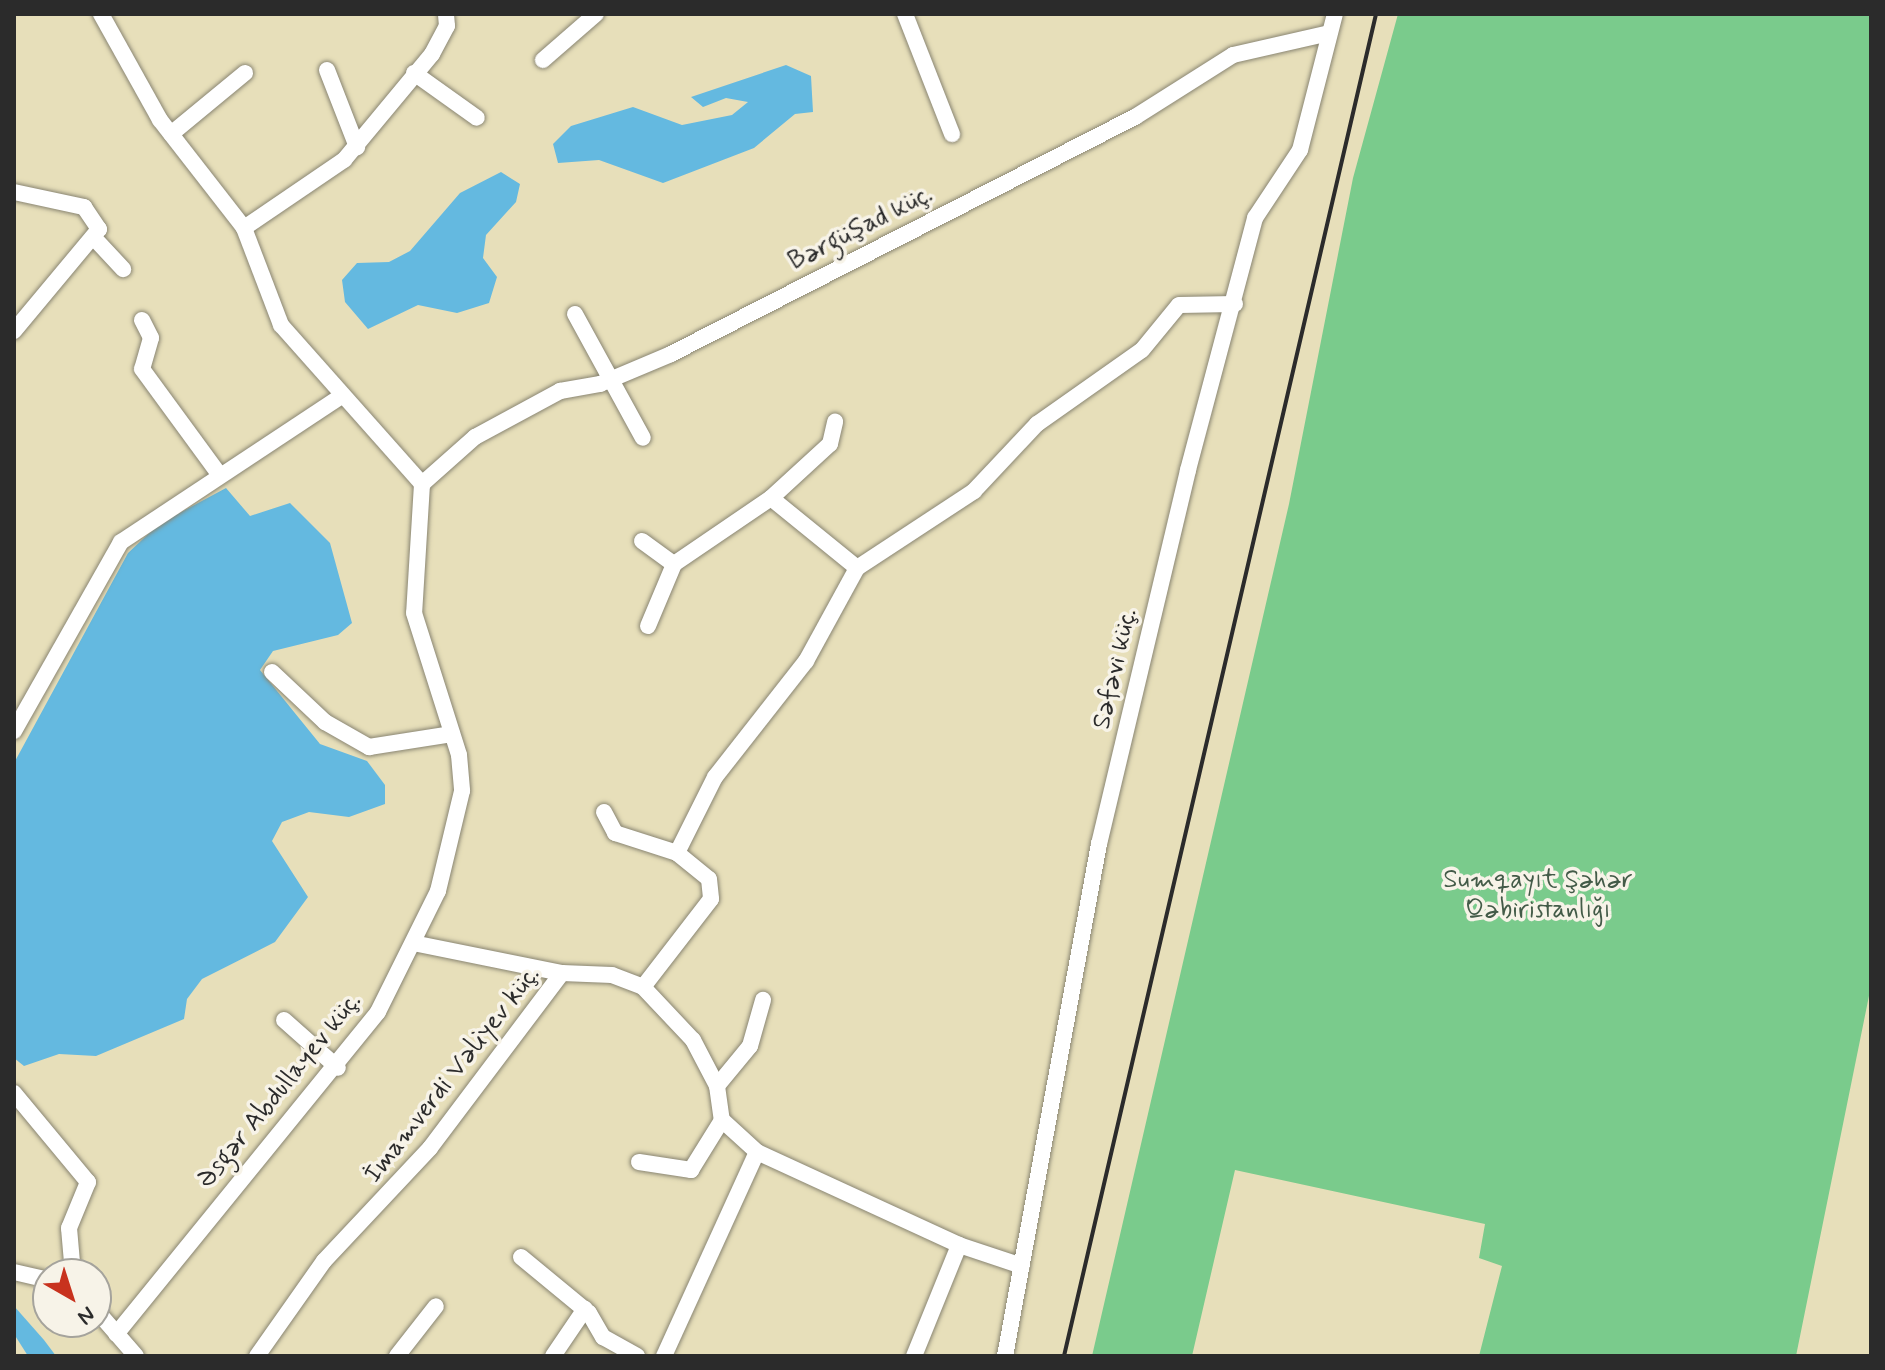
<!DOCTYPE html>
<html>
<head>
<meta charset="utf-8">
<style>
	body { margin:0 }
	#map { position:relative; width:1885px; height:1370px; overflow:hidden; background:#e7dfba; font-family:Mynerve,sans-serif }
	div>[style] { position:absolute }
	.green>* { inset:0; background:#7acb8c }
	.water>* { inset:0; background:#64b9e0 }
	.roads { filter:drop-shadow(0 0 2px #898572) drop-shadow(0 0 2px #898572) }
	.minor>* { height:16px; margin:-8px; padding:0 8px; transform-origin:8px; border-radius:8px; background:#fff }
	.rail>* { height:4px; margin:-2px; padding:0 2px; transform-origin:2px; border-radius:2px; background:#2b2b2b }
	span { translate:-50% -50%; white-space:nowrap; text-align:center; line-height:1.15; -webkit-text-stroke:7px #f7f3e8; paint-order:stroke }
	.street-label { font-size:26px; color:#2b2b2b }
	.park-label { font-size:26px; color:#435b48 }
	.frame { position:absolute; inset:0; border:16px solid #2b2b2b; pointer-events:none }
	.north { position:absolute; left:32px; top:1258px; width:80px; height:80px; box-sizing:border-box; background:#f7f3e8; border:2px solid #a5a39c; border-radius:50%; rotate:141deg; font-size:22px; font-weight:700; line-height:32px; text-align:center; color:#2b2b2b }
	.north::after { content:''; display:block; margin:auto; width:28px; height:36px; background:#c8321e; clip-path:polygon(50% 0,100% 100%,50% 72%,0 100%) }
</style>
</head>
<body>
<div id="map">
	<div class="green">
		<div style="clip-path:polygon(1398px 14px,1871px 14px,1871px 986px,1796px 1356px,1479px 1356px,1502px 1266px,1479px 1258px,1485px 1224px,1235px 1170px,1192px 1356px,1092px 1356px,1289px 504px,1353px 178px)"></div>
	</div>
	<div class="water">
		<div style="clip-path:polygon(786px 65px,811px 76px,813px 112px,795px 114px,754px 148px,663px 183px,599px 160px,558px 163px,553px 144px,571px 126px,633px 107px,682px 125px,732px 115px,748px 102px,726px 98px,703px 107px,691px 97px)"></div>
		<div style="clip-path:polygon(501px 172px,520px 184px,516px 202px,486px 235px,483px 258px,497px 277px,489px 303px,457px 313px,418px 305px,368px 329px,345px 302px,342px 280px,357px 263px,389px 262px,410px 251px,460px 193px)"></div>
		<div style="clip-path:polygon(226px 488px,250px 516px,290px 503px,330px 543px,352px 623px,338px 635px,273px 651px,260px 670px,320px 744px,367px 761px,385px 785px,385px 804px,349px 817px,309px 812px,282px 822px,272px 841px,308px 897px,275px 942px,202px 979px,187px 999px,184px 1019px,96px 1056px,59px 1054px,24px 1066px,14px 1058px,14px 763px,128px 553px,159px 524px)"></div>
		<div style="clip-path:polygon(14px 1306px,44px 1340px,56px 1356px,28px 1356px,14px 1334px)"></div>
	</div>
	<div class="roads">
		<div class="minor">
			<div style="left:101px;top:14px;width:121px;rotate:60.9deg"></div>
			<div style="left:160px;top:120px;width:137px;rotate:52.1deg"></div>
			<div style="left:244px;top:228px;width:104px;rotate:69.1deg"></div>
			<div style="left:281px;top:325px;width:213px;rotate:48.4deg"></div>
			<div style="left:422px;top:484px;width:129px;rotate:93.5deg"></div>
			<div style="left:414px;top:613px;width:149px;rotate:72.4deg"></div>
			<div style="left:459px;top:755px;width:36px;rotate:85deg"></div>
			<div style="left:462px;top:791px;width:103px;rotate:103.5deg"></div>
			<div style="left:438px;top:891px;width:135px;rotate:116.4deg"></div>
			<div style="left:378px;top:1012px;width:415px;rotate:129.1deg"></div>
			<div style="left:905px;top:14px;width:129px;rotate:68.6deg"></div>
			<div style="left:543px;top:60px;width:70px;rotate:-41deg"></div>
			<div style="left:327px;top:70px;width:83px;rotate:68.7deg"></div>
			<div style="left:414px;top:73px;width:77px;rotate:35.5deg"></div>
			<div style="left:171px;top:134px;width:96px;rotate:-39.5deg"></div>
			<div style="left:14px;top:192px;width:72px;rotate:12.1deg"></div>
			<div style="left:84px;top:207px;width:27px;rotate:56deg"></div>
			<div style="left:99px;top:229px;width:133px;rotate:129.8deg"></div>
			<div style="left:244px;top:228px;width:121px;rotate:-34.2deg"></div>
			<div style="left:344px;top:160px;width:138px;rotate:-50.3deg"></div>
			<div style="left:432px;top:54px;width:32px;rotate:-62deg"></div>
			<div style="left:447px;top:26px;width:12px;rotate:-95deg"></div>
			<div style="left:96px;top:240px;width:40px;rotate:47deg"></div>
			<div style="left:575px;top:314px;width:141px;rotate:61.3deg"></div>
			<div style="left:142px;top:320px;width:20px;rotate:63deg"></div>
			<div style="left:151px;top:338px;width:32px;rotate:106deg"></div>
			<div style="left:142px;top:369px;width:129px;rotate:53.8deg"></div>
			<div style="left:422px;top:484px;width:71px;rotate:-41.6deg"></div>
			<div style="left:475px;top:437px;width:97px;rotate:-28.4deg"></div>
			<div style="left:560px;top:391px;width:41px;rotate:-9.9deg"></div>
			<div style="left:600px;top:384px;width:77px;rotate:-22.9deg"></div>
			<div style="left:671px;top:354px;width:521px;rotate:-27.06deg"></div>
			<div style="left:1135px;top:117px;width:116px;rotate:-32.3deg"></div>
			<div style="left:1233px;top:55px;width:99px;rotate:-12.8deg"></div>
			<div style="left:771px;top:498px;width:80px;rotate:-42.5deg"></div>
			<div style="left:830px;top:444px;width:23px;rotate:-77deg"></div>
			<div style="left:642px;top:541px;width:39px;rotate:36deg"></div>
			<div style="left:674px;top:564px;width:117px;rotate:-34.2deg"></div>
			<div style="left:771px;top:498px;width:111px;rotate:39.1deg"></div>
			<div style="left:857px;top:568px;width:106px;rotate:118.7deg"></div>
			<div style="left:806px;top:661px;width:147px;rotate:128.1deg"></div>
			<div style="left:715px;top:777px;width:85px;rotate:116.6deg"></div>
			<div style="left:677px;top:853px;width:41px;rotate:39.1deg"></div>
			<div style="left:709px;top:879px;width:20px;rotate:84deg"></div>
			<div style="left:711px;top:899px;width:111px;rotate:127.7deg"></div>
			<div style="left:857px;top:568px;width:140px;rotate:-33.3deg"></div>
			<div style="left:974px;top:491px;width:92px;rotate:-46.8deg"></div>
			<div style="left:1037px;top:424px;width:128px;rotate:-35.2deg"></div>
			<div style="left:1142px;top:350px;width:58px;rotate:-50.6deg"></div>
			<div style="left:1179px;top:305px;width:56px;rotate:-1deg"></div>
			<div style="left:648px;top:626px;width:67px;rotate:-67.2deg"></div>
			<div style="left:272px;top:672px;width:73px;rotate:43.3deg"></div>
			<div style="left:325px;top:722px;width:51px;rotate:29.6deg"></div>
			<div style="left:369px;top:747px;width:84px;rotate:-8.9deg"></div>
			<div style="left:14px;top:731px;width:217px;rotate:-60.5deg"></div>
			<div style="left:121px;top:542px;width:263px;rotate:-33.5deg"></div>
			<div style="left:604px;top:812px;width:24px;rotate:62deg"></div>
			<div style="left:615px;top:833px;width:65px;rotate:17.9deg"></div>
			<div style="left:418px;top:944px;width:147px;rotate:11.4deg"></div>
			<div style="left:284px;top:1020px;width:72px;rotate:41.6deg"></div>
			<div style="left:717px;top:1086px;width:52px;rotate:-50.5deg"></div>
			<div style="left:750px;top:1046px;width:48px;rotate:-74.2deg"></div>
			<div style="left:14px;top:1093px;width:116px;rotate:50.3deg"></div>
			<div style="left:88px;top:1182px;width:50px;rotate:112.4deg"></div>
			<div style="left:69px;top:1228px;width:46px;rotate:85deg"></div>
			<div style="left:639px;top:1162px;width:53px;rotate:8.7deg"></div>
			<div style="left:691px;top:1170px;width:59px;rotate:-58.2deg"></div>
			<div style="left:521px;top:1257px;width:88px;rotate:39.5deg"></div>
			<div style="left:589px;top:1313px;width:28px;rotate:60deg"></div>
			<div style="left:603px;top:1337px;width:39px;rotate:29deg"></div>
			<div style="left:14px;top:1272px;width:35px;rotate:13deg"></div>
			<div style="left:96px;top:1310px;width:61px;rotate:49deg"></div>
			<div style="left:257px;top:1356px;width:116px;rotate:-54.8deg"></div>
			<div style="left:324px;top:1261px;width:155px;rotate:-46.8deg"></div>
			<div style="left:430px;top:1148px;width:219px;rotate:-53deg"></div>
			<div style="left:562px;top:973px;width:50px;rotate:2.3deg"></div>
			<div style="left:612px;top:975px;width:33px;rotate:21deg"></div>
			<div style="left:643px;top:987px;width:73px;rotate:46.7deg"></div>
			<div style="left:693px;top:1040px;width:52px;rotate:62.4deg"></div>
			<div style="left:717px;top:1086px;width:34px;rotate:82deg"></div>
			<div style="left:722px;top:1120px;width:47px;rotate:42.4deg"></div>
			<div style="left:757px;top:1152px;width:222px;rotate:24.7deg"></div>
			<div style="left:959px;top:1245px;width:66px;rotate:18.4deg"></div>
			<div style="left:397px;top:1356px;width:63px;rotate:-52deg"></div>
			<div style="left:553px;top:1356px;width:57px;rotate:-55.8deg"></div>
			<div style="left:664px;top:1356px;width:224px;rotate:-65.5deg"></div>
			<div style="left:914px;top:1356px;width:120px;rotate:-67.9deg"></div>
			<div style="left:1005px;top:1356px;width:521px;rotate:-79.6deg"></div>
			<div style="left:1099px;top:844px;width:384px;rotate:-76.6deg"></div>
			<div style="left:1188px;top:470px;width:261px;rotate:-75.1deg"></div>
			<div style="left:1255px;top:218px;width:82px;rotate:-56.5deg"></div>
			<div style="left:1300px;top:150px;width:140px;rotate:-75.6deg"></div>
		</div>
	</div>
	<div class="rail">
		<div style="left:1064px;top:1356px;width:1378px;rotate:-76.91deg"></div>
	</div>
	<div class="street-label">
		<span style="left:861px;top:229px;rotate:-27deg">Bərgüşad küç.</span>
		<span style="left:1116px;top:669px;rotate:-77deg">Səfəvi küç.</span>
		<span style="left:453px;top:1075px;rotate:-52deg">İmamverdi Vəliyev küç.</span>
		<span style="left:280px;top:1091px;rotate:-51deg">Əsgər Abdullayev küç.</span>
	</div>
	<div class="park-label">
		<span style="left:1538px;top:896px">Sumqayıt Şəhər<br>Qəbiristanlığı</span>
	</div>
	<div class="frame"></div>
	<div class="north">N</div>
</div>
</body>
</html>
